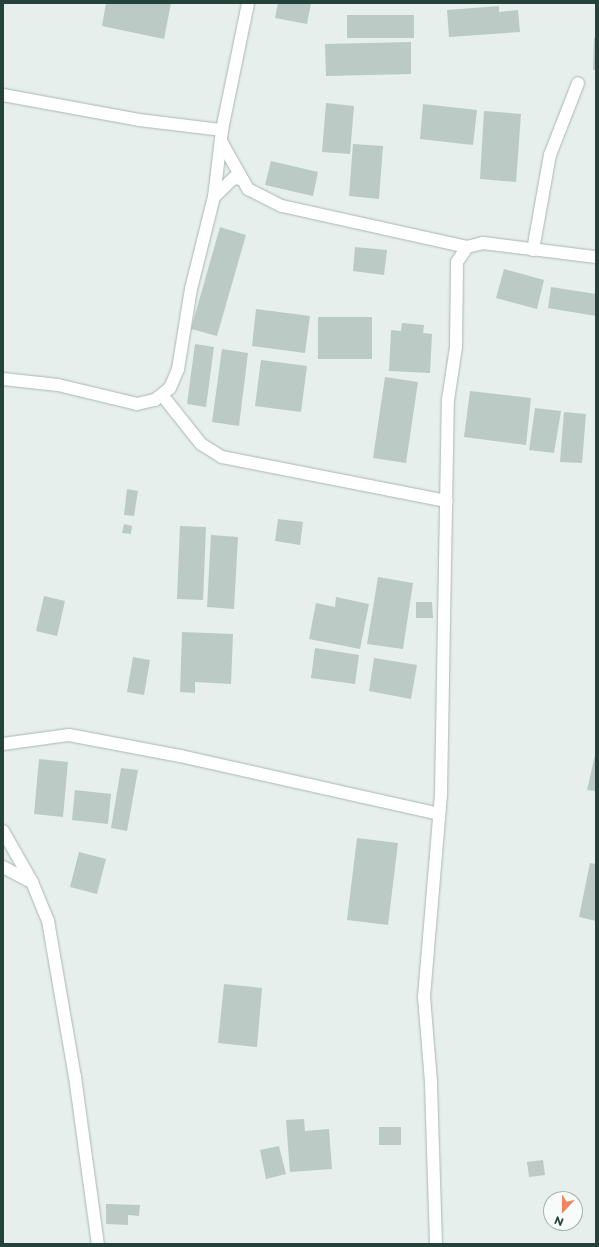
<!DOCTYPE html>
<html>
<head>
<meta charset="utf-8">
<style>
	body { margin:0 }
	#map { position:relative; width:599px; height:1247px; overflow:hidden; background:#e6efeb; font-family:Montserrat,sans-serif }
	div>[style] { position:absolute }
	.building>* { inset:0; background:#bbcac4 }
	.roads { filter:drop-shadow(0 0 1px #a8b8b2) drop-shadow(0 0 1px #a8b8b2) }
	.street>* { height:12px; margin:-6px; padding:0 6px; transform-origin:6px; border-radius:6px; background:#fff }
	span { translate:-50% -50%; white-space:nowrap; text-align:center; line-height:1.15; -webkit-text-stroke:4px #f7fbf9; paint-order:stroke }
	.frame { position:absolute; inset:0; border:4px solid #24423a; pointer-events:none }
	.north { position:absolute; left:543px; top:1191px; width:40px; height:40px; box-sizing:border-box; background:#f7fbf9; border:1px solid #a3b1ad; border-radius:50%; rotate:202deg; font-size:11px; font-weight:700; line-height:16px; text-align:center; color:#24423a }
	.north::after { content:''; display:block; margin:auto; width:14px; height:18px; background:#f4845f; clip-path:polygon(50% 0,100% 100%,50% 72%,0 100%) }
</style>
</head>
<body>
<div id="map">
	<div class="building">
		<div style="clip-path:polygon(106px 3px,171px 3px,164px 39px,102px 26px)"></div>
		<div style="clip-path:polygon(278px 3px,311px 3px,307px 24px,275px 18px)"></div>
		<div style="clip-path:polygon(499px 6px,499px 12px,518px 10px,520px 32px,449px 37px,447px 10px)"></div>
		<div style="clip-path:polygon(347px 15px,414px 15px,414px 38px,347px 38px)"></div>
		<div style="clip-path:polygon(594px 38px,596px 38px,596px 70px,593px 70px)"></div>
		<div style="clip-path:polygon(411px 42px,411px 74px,326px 76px,325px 44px)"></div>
		<div style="clip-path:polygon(326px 103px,354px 106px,350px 154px,322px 152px)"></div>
		<div style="clip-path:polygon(423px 104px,477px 110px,473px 145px,420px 139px)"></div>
		<div style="clip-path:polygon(484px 111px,521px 114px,516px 182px,480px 179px)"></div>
		<div style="clip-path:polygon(353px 144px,383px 146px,379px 199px,349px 196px)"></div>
		<div style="clip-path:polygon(271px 161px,318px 172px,313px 196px,265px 185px)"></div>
		<div style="clip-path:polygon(220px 227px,246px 235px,217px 336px,191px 329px)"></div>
		<div style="clip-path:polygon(355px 247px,387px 250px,384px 275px,353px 271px)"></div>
		<div style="clip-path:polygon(504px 269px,544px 280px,537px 309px,496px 298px)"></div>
		<div style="clip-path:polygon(551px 287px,596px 294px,596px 316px,548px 308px)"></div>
		<div style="clip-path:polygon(256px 309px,310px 316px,305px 353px,252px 346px)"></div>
		<div style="clip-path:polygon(318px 317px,372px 317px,372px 359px,318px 359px)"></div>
		<div style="clip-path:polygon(402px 323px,424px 325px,423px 333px,432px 334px,430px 373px,389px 371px,391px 330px,401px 331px)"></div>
		<div style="clip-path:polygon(195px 344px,214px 347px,206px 407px,187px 404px)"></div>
		<div style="clip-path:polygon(222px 349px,248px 353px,239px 426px,212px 422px)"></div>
		<div style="clip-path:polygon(261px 360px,307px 366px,301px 412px,255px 406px)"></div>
		<div style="clip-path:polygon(385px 377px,418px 382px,406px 463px,373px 458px)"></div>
		<div style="clip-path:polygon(470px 391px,531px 398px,526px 445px,464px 437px)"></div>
		<div style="clip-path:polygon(535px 408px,561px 411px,554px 453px,529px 450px)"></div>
		<div style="clip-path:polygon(564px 412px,586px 414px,582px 463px,560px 462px)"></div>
		<div style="clip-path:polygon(127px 489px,138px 491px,134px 516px,124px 515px)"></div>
		<div style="clip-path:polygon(278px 519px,303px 522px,300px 545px,275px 541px)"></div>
		<div style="clip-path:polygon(124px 524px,132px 526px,131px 534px,122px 533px)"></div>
		<div style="clip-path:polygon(180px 526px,206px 527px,203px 600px,177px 599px)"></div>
		<div style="clip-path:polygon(211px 535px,238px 537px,234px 609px,207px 607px)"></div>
		<div style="clip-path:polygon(378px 577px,413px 583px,403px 649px,367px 644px)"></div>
		<div style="clip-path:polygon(44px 596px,65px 601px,57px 636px,36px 631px)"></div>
		<div style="clip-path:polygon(336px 597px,369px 604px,360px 649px,309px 639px,316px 603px,335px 607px)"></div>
		<div style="clip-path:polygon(416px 602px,432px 602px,433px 618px,416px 618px)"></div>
		<div style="clip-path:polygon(182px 632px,233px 634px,231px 684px,195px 682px,195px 693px,180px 692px)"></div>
		<div style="clip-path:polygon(315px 648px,359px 655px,355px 684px,311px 678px)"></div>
		<div style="clip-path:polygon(133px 657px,150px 660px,144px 695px,127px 692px)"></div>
		<div style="clip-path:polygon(374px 658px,417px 665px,411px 699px,369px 691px)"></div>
		<div style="clip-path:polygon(595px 755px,596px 755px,596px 791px,587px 790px)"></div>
		<div style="clip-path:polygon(39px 759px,68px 762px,63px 817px,34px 814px)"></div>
		<div style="clip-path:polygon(121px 768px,138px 770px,127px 831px,111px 828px)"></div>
		<div style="clip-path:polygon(75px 790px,111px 794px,108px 824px,72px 820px)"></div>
		<div style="clip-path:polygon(357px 838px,398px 843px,388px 925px,347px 920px)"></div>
		<div style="clip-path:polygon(79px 852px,106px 859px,97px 894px,70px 887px)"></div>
		<div style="clip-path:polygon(590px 863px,596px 864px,596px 921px,579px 917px)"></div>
		<div style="clip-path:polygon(224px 984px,262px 988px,257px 1047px,218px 1043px)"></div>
		<div style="clip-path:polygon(304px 1119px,305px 1131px,329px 1129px,332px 1169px,290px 1172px,286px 1120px)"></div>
		<div style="clip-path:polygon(379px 1127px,401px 1127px,401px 1145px,379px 1145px)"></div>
		<div style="clip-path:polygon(279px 1146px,286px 1174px,266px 1179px,260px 1150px)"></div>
		<div style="clip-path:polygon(543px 1160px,545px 1175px,529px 1177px,527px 1162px)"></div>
		<div style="clip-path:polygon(106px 1204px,140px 1205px,139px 1216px,128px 1215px,128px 1225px,106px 1224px)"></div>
	</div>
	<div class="roads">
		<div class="street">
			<div style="left:3px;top:95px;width:138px;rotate:10.4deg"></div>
			<div style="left:139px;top:120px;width:84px;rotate:6.9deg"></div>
			<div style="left:222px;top:143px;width:53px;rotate:60.5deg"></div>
			<div style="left:248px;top:189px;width:38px;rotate:27deg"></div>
			<div style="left:282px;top:206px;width:189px;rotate:12.5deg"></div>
			<div style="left:467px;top:247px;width:16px;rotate:-14deg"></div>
			<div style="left:483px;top:243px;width:114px;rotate:7.1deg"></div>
			<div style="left:214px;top:197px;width:28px;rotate:-44deg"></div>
			<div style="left:234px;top:178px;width:7px;rotate:8deg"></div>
			<div style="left:533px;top:250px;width:97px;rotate:-79.9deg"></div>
			<div style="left:550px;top:155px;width:77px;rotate:-68.7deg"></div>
			<div style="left:3px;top:379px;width:55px;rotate:6.2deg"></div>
			<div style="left:58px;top:385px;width:81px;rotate:13.5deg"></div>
			<div style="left:137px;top:404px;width:18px;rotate:-13deg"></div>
			<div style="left:155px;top:400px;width:19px;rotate:-39deg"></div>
			<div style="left:170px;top:388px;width:21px;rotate:-67deg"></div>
			<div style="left:178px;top:369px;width:81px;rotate:-80.8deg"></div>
			<div style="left:191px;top:289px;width:95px;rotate:-76deg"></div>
			<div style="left:214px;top:197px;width:67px;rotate:-83.2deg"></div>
			<div style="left:222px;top:130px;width:130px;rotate:-78.4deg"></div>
			<div style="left:162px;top:395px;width:63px;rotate:51.5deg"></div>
			<div style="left:201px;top:444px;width:25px;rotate:32deg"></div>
			<div style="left:222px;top:457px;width:229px;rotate:11.1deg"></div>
			<div style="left:3px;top:744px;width:67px;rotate:-7.8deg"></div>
			<div style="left:69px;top:735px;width:113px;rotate:10.7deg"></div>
			<div style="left:180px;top:756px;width:265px;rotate:12.6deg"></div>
			<div style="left:3px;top:831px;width:59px;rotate:60.4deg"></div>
			<div style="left:32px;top:882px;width:42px;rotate:67.7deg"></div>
			<div style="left:48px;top:921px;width:158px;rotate:80.2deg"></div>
			<div style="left:75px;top:1077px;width:169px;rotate:82.2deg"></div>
			<div style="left:3px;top:867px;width:32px;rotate:28deg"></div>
			<div style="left:436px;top:1244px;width:162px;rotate:-91.8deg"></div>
			<div style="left:431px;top:1082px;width:85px;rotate:-94.7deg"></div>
			<div style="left:424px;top:997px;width:205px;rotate:-85.2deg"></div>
			<div style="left:441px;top:793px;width:393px;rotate:-89deg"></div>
			<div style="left:448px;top:400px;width:54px;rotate:-81.4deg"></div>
			<div style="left:456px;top:347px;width:85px;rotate:-89.3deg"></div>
			<div style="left:457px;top:262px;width:18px;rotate:-56deg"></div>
		</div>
	</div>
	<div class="frame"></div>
	<div class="north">N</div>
</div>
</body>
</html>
